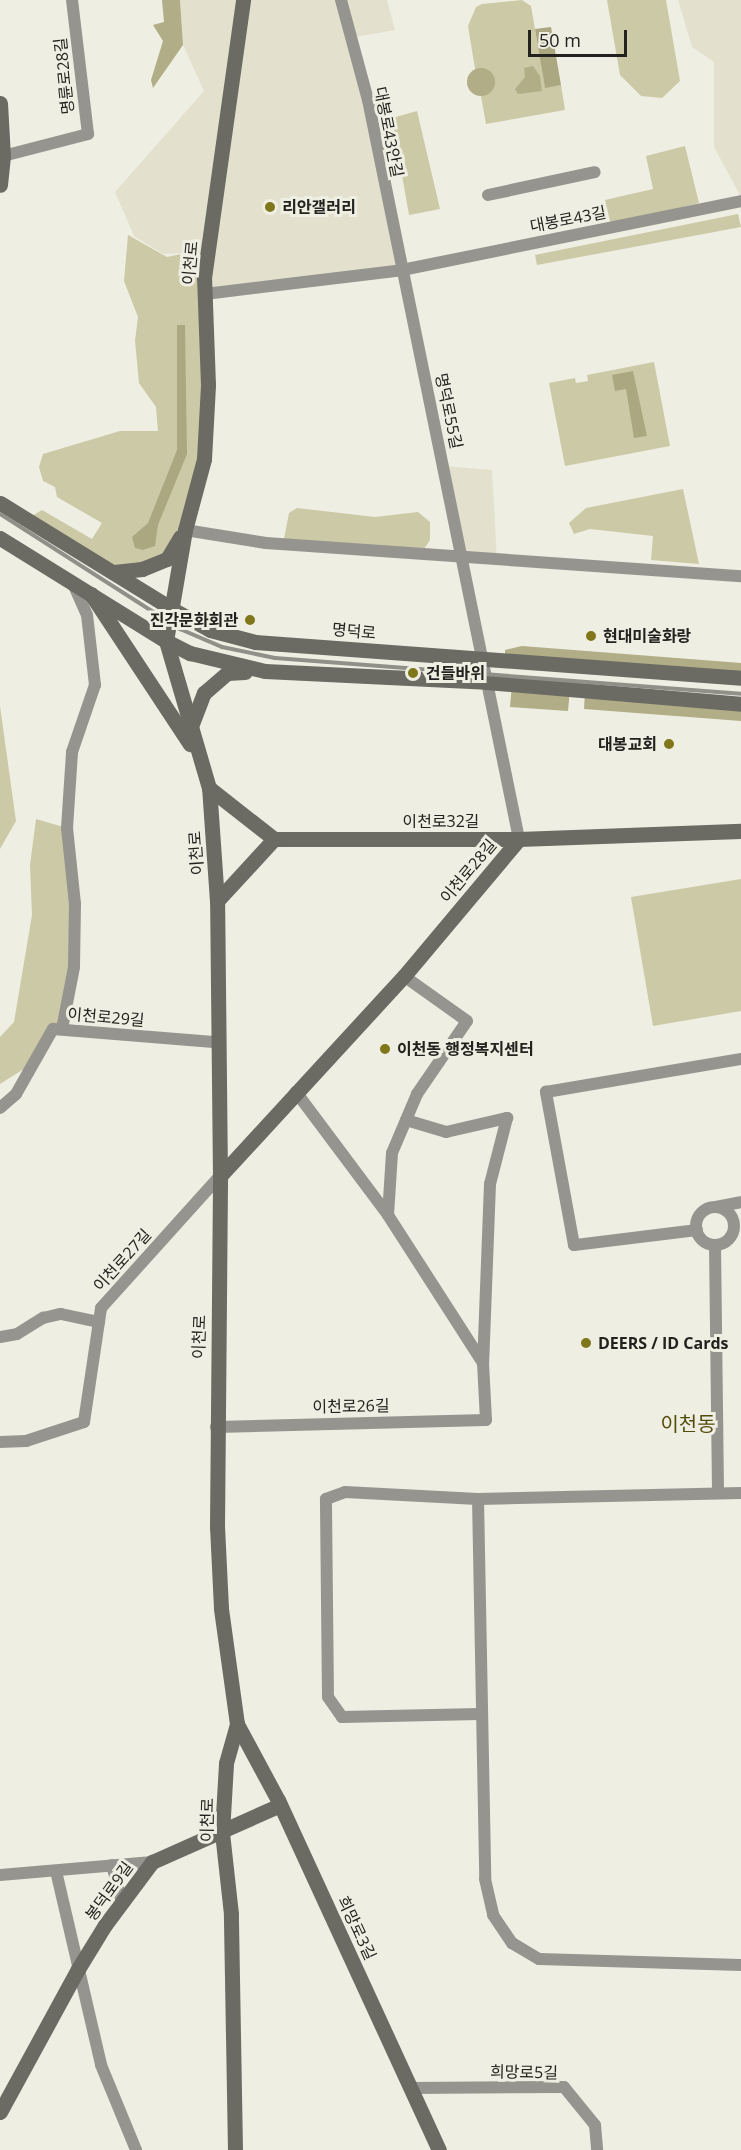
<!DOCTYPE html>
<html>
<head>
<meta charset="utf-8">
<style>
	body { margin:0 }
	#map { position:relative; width:741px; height:2150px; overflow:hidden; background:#efeee2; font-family:"Open Sans","Noto Sans KR",sans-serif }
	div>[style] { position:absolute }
	.built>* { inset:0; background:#e3e1ce }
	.green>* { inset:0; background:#ccc9a6 }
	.forest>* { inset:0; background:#b0ad87 }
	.round { border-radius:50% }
	.water>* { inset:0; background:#aba781 }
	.street>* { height:12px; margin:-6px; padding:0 6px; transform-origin:6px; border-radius:6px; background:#95948f }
	.street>.ring { margin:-6px; padding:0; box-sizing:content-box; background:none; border:12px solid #95948f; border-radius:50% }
	.secondary>* { height:15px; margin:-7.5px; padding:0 7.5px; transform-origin:7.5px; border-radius:7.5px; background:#6b6a63 }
	.rail>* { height:4px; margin:-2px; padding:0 2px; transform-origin:2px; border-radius:2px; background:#919088 }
	.dots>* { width:16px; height:16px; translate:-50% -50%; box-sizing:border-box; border:3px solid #efeee2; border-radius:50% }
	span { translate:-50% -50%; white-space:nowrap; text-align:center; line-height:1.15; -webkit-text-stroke:6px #efeee2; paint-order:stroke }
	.street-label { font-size:16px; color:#23221e }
	.poi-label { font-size:16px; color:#23221e; font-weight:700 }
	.left { translate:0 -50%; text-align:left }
	.right { translate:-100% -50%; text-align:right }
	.quarter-label { font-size:20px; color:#524b0a }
	.scale { position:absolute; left:528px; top:30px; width:99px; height:27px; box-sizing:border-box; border:3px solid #23221e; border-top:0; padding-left:8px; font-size:18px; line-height:21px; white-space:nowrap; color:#23221e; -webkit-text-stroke:4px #efeee2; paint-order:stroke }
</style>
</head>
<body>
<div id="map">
	<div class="built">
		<div style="clip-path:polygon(180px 0,387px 0,395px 30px,350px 38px,402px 270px,205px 294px,186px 253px,163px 254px,134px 236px,115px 192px,204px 91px,183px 45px)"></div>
		<div style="clip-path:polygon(678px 0,741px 0,741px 197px,714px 147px,714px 62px,692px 47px)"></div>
		<div style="clip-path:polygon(444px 466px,492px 470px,497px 560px,465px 559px)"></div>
	</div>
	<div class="green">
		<div style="clip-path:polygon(522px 0,531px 6px,545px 87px,561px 85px,565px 110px,486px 124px,481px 96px,485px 95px,489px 70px,475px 69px,468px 26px,476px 7px,482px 4px)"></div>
		<div style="clip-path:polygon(607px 0,666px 0,680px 81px,662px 98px,641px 96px,620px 75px)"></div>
		<div style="clip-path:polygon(417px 111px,440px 209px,409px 215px,392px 118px)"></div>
		<div style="clip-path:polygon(685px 146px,699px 203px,611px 225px,605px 200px,653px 189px,646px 156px)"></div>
		<div style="clip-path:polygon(738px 214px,741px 227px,537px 265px,535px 255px)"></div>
		<div style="clip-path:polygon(128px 235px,167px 257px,186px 253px,205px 270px,204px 459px,167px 559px,114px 572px,27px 519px,42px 510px,92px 539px,102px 523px,57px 497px,55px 487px,43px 481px,39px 467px,43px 454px,120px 431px,158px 431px,156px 407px,139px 383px,135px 341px,138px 317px,124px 281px)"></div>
		<div style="clip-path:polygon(654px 362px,670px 446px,565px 466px,549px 383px,575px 378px,576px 383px,588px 381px,587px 375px)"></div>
		<div style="clip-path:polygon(683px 489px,699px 564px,651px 560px,653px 536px,590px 529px,574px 534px,569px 523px,586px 508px)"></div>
		<div style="clip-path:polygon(297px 508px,375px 517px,418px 512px,430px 522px,430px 540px,420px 555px,283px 544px,289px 513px)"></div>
		<div style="clip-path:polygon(0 706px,16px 821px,0 849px)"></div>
		<div style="clip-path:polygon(36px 819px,67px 828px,75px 904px,62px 1029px,53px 1029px,38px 1060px,0 1084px,0 1037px,14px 1022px,32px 915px,30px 865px)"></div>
		<div style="clip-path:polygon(741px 879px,741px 1011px,653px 1026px,631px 897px)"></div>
	</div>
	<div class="forest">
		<div style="clip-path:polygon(162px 0,180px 0,183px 45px,153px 88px,151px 80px,163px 41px,153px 25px,164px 22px)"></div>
		<div style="clip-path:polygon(533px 66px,540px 76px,542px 91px,518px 94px,515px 89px,525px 77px,524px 68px)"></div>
		<div class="round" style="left:467px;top:68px;width:28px;height:28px"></div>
		<div style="clip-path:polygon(522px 646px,741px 663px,741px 678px,505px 662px,505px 650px)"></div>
		<div style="clip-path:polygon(512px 684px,570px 689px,568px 711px,510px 707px)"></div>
		<div style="clip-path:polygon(585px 691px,741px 703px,741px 721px,584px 709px)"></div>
	</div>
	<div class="water">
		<div style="clip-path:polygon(551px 27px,561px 85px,545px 88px,535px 29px)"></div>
		<div style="clip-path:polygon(177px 325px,185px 325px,187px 454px,158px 525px,155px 546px,143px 550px,135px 548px,132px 537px,148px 523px,177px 450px)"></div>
		<div style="clip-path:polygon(633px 371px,647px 436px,634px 438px,626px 389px,615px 391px,612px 375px)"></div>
	</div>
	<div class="street">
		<div style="left:341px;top:0;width:104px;rotate:74.9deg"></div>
		<div style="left:368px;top:100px;width:754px;rotate:78.45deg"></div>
		<div style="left:3px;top:156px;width:88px;rotate:-14.5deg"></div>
		<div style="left:88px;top:134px;width:135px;rotate:-96.8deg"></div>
		<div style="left:488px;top:195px;width:109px;rotate:-12.1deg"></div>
		<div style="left:205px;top:294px;width:198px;rotate:-6.9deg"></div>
		<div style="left:402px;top:270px;width:346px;rotate:-11.5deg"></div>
		<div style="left:185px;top:530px;width:82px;rotate:9.1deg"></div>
		<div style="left:266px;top:543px;width:476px;rotate:4deg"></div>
		<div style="left:62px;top:1029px;width:63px;rotate:-79deg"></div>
		<div style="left:74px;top:967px;width:63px;rotate:-89.1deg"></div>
		<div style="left:75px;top:904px;width:76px;rotate:-96deg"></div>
		<div style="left:67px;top:828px;width:76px;rotate:-86.2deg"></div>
		<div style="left:72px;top:752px;width:71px;rotate:-71.1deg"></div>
		<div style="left:95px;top:685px;width:70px;rotate:-96.5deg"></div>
		<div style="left:87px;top:615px;width:35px;rotate:-114deg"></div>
		<div style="left:0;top:1108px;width:21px;rotate:-41deg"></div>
		<div style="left:16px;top:1094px;width:75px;rotate:-60.4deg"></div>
		<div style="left:53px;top:1029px;width:164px;rotate:4.6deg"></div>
		<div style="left:406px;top:1120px;width:42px;rotate:16.7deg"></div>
		<div style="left:446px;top:1132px;width:63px;rotate:-12.9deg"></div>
		<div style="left:507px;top:1118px;width:68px;rotate:104.4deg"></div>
		<div style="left:490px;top:1184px;width:179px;rotate:92.2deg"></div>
		<div style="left:716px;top:1207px;width:25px;rotate:-11deg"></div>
		<div class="ring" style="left:696px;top:1207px;width:26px;height:26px"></div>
		<div style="left:388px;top:1215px;width:62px;rotate:-86.3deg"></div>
		<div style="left:392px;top:1153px;width:64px;rotate:-67deg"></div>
		<div style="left:417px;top:1094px;width:88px;rotate:-55.6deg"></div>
		<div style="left:467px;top:1021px;width:77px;rotate:-144.5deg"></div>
		<div style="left:697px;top:1230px;width:124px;rotate:173deg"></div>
		<div style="left:574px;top:1245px;width:156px;rotate:-100.4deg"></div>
		<div style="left:546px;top:1092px;width:198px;rotate:-9.6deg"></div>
		<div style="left:715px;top:1245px;width:248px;rotate:89.3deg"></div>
		<div style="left:0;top:1337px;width:17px;rotate:-10deg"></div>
		<div style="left:17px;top:1334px;width:31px;rotate:-32deg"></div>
		<div style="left:43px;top:1318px;width:18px;rotate:-13deg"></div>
		<div style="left:61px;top:1314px;width:39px;rotate:12deg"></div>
		<div style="left:216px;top:1427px;width:270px;rotate:-1.5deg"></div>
		<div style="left:486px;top:1420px;width:57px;rotate:-93deg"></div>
		<div style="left:483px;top:1363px;width:176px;rotate:-122.7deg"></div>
		<div style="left:388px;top:1215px;width:154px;rotate:-126.8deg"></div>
		<div style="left:0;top:1442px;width:26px;rotate:-2deg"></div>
		<div style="left:26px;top:1441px;width:61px;rotate:-18.1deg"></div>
		<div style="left:84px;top:1422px;width:115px;rotate:-81.5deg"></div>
		<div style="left:101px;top:1308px;width:178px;rotate:-48deg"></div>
		<div style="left:478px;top:1499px;width:380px;rotate:88.9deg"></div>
		<div style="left:485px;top:1879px;width:37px;rotate:77deg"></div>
		<div style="left:493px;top:1915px;width:34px;rotate:56deg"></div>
		<div style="left:512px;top:1943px;width:31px;rotate:31deg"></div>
		<div style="left:539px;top:1959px;width:202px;rotate:1.7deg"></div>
		<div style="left:479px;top:1714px;width:137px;rotate:178.7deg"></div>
		<div style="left:342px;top:1717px;width:24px;rotate:-125deg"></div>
		<div style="left:328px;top:1697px;width:198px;rotate:-90.6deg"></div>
		<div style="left:326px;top:1499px;width:20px;rotate:-20deg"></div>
		<div style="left:345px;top:1492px;width:133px;rotate:3deg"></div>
		<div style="left:478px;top:1499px;width:263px;rotate:-1.3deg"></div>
		<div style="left:112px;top:1865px;width:38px;rotate:75deg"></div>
		<div style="left:56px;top:1871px;width:199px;rotate:76.9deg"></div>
		<div style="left:101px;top:2065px;width:92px;rotate:67.6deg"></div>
		<div style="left:0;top:1875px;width:153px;rotate:-4.9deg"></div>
		<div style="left:410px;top:2088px;width:154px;rotate:-0.4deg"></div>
		<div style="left:564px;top:2087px;width:49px;rotate:50.8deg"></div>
		<div style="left:595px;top:2125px;width:25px;rotate:85deg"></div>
	</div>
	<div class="secondary">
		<div style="left:0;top:103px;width:53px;rotate:86.8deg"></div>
		<div style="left:3px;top:156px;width:29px;rotate:96deg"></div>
		<div style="left:0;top:503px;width:202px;rotate:31.6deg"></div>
		<div style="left:172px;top:609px;width:43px;rotate:28.9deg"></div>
		<div style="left:210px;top:630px;width:47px;rotate:14.9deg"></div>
		<div style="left:255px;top:642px;width:487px;rotate:4.2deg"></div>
		<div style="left:0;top:538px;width:195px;rotate:31.8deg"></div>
		<div style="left:166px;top:641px;width:27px;rotate:27deg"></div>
		<div style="left:190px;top:653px;width:77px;rotate:13.5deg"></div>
		<div style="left:265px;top:671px;width:221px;rotate:2.8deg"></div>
		<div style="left:486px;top:682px;width:256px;rotate:4.9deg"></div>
		<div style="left:114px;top:572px;width:28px;rotate:-6deg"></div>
		<div style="left:142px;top:569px;width:27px;rotate:-22deg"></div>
		<div style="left:167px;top:559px;width:26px;rotate:-59deg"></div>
		<div style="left:91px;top:594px;width:180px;rotate:56.6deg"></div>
		<div style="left:190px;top:729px;width:39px;rotate:-69deg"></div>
		<div style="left:204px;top:693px;width:30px;rotate:-41deg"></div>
		<div style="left:227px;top:673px;width:18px;rotate:-3deg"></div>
		<div style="left:209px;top:788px;width:83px;rotate:38.1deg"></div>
		<div style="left:274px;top:839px;width:245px"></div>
		<div style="left:217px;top:901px;width:84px;rotate:-47.4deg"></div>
		<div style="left:220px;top:1176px;width:272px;rotate:-47.4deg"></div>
		<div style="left:404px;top:976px;width:179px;rotate:-50deg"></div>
		<div style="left:519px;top:839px;width:222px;rotate:-2.1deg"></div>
		<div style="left:237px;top:1724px;width:86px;rotate:61.7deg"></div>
		<div style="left:278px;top:1800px;width:385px;rotate:65.3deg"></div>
		<div style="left:0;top:2112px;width:163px;rotate:-61.4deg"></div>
		<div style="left:78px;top:1969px;width:52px;rotate:-58.5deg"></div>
		<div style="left:105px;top:1925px;width:79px;rotate:-53.3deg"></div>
		<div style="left:152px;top:1862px;width:140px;rotate:-24deg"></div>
		<div style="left:235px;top:2150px;width:236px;rotate:-91deg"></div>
		<div style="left:231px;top:1914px;width:81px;rotate:-96.3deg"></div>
		<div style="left:222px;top:1833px;width:70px;rotate:-86.7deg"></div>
		<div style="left:226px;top:1763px;width:41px;rotate:-74.2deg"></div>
		<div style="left:237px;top:1724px;width:117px;rotate:-97.9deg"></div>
		<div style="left:221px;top:1608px;width:81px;rotate:-92.8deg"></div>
		<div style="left:217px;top:1527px;width:351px;rotate:-89.5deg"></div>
		<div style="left:220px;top:1176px;width:275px;rotate:-90.6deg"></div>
		<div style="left:217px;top:901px;width:113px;rotate:-94deg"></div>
		<div style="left:209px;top:788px;width:153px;rotate:-106.3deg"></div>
		<div style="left:166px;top:641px;width:113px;rotate:-80.3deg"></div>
		<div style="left:185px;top:530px;width:73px;rotate:-75deg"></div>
		<div style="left:204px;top:459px;width:74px;rotate:-86.9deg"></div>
		<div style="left:208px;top:385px;width:107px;rotate:-92.1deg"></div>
		<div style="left:204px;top:278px;width:281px;rotate:-82deg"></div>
	</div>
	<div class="rail">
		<div style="left:0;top:514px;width:214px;rotate:32.6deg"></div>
		<div style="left:180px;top:629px;width:46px;rotate:23.2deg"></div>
		<div style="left:222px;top:647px;width:54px;rotate:11.7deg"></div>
		<div style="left:275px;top:658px;width:467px;rotate:4.4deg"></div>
	</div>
	<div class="dots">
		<div style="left:270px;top:207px;background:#80761a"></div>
		<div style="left:250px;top:620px;background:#80761a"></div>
		<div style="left:591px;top:636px;background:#80761a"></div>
		<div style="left:413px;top:673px;background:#80761a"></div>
		<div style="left:669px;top:744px;background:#80761a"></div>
		<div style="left:385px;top:1049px;background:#80761a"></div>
		<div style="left:586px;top:1343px;background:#80761a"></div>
	</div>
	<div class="street-label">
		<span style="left:64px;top:76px;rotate:-96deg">명륜로28길</span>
		<span style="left:389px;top:132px;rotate:79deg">대봉로43안길</span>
		<span style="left:568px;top:219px;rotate:-11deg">대봉로43길</span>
		<span style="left:190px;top:263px;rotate:-85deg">이천로</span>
		<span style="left:449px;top:411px;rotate:78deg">명덕로55길</span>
		<span style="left:354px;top:631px;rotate:5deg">명덕로</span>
		<span style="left:441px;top:821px">이천로32길</span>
		<span style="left:196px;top:853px;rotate:-94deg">이천로</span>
		<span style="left:468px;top:871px;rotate:-50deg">이천로28길</span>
		<span style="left:106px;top:1017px;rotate:5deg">이천로29길</span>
		<span style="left:122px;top:1260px;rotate:-48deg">이천로27길</span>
		<span style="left:199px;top:1337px;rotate:-88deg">이천로</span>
		<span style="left:351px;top:1406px;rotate:-1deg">이천로26길</span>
		<span style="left:207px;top:1820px;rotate:-89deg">이천로</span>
		<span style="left:109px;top:1891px;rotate:-54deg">봉덕로9길</span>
		<span style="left:357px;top:1928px;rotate:65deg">희망로3길</span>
		<span style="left:524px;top:2072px;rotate:1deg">희망로5길</span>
	</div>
	<div class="poi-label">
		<span class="left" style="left:282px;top:207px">리안갤러리</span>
		<span class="right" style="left:238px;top:620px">진각문화회관</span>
		<span class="left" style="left:603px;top:636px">현대미술화랑</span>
		<span class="left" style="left:426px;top:673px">건들바위</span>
		<span class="right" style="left:657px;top:744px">대봉교회</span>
		<span class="left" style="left:397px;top:1049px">이천동 행정복지센터</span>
		<span class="left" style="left:598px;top:1343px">DEERS / ID Cards</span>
	</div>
	<div class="quarter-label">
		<span style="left:688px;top:1423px">이천동</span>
	</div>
	<div class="scale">50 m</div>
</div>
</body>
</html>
